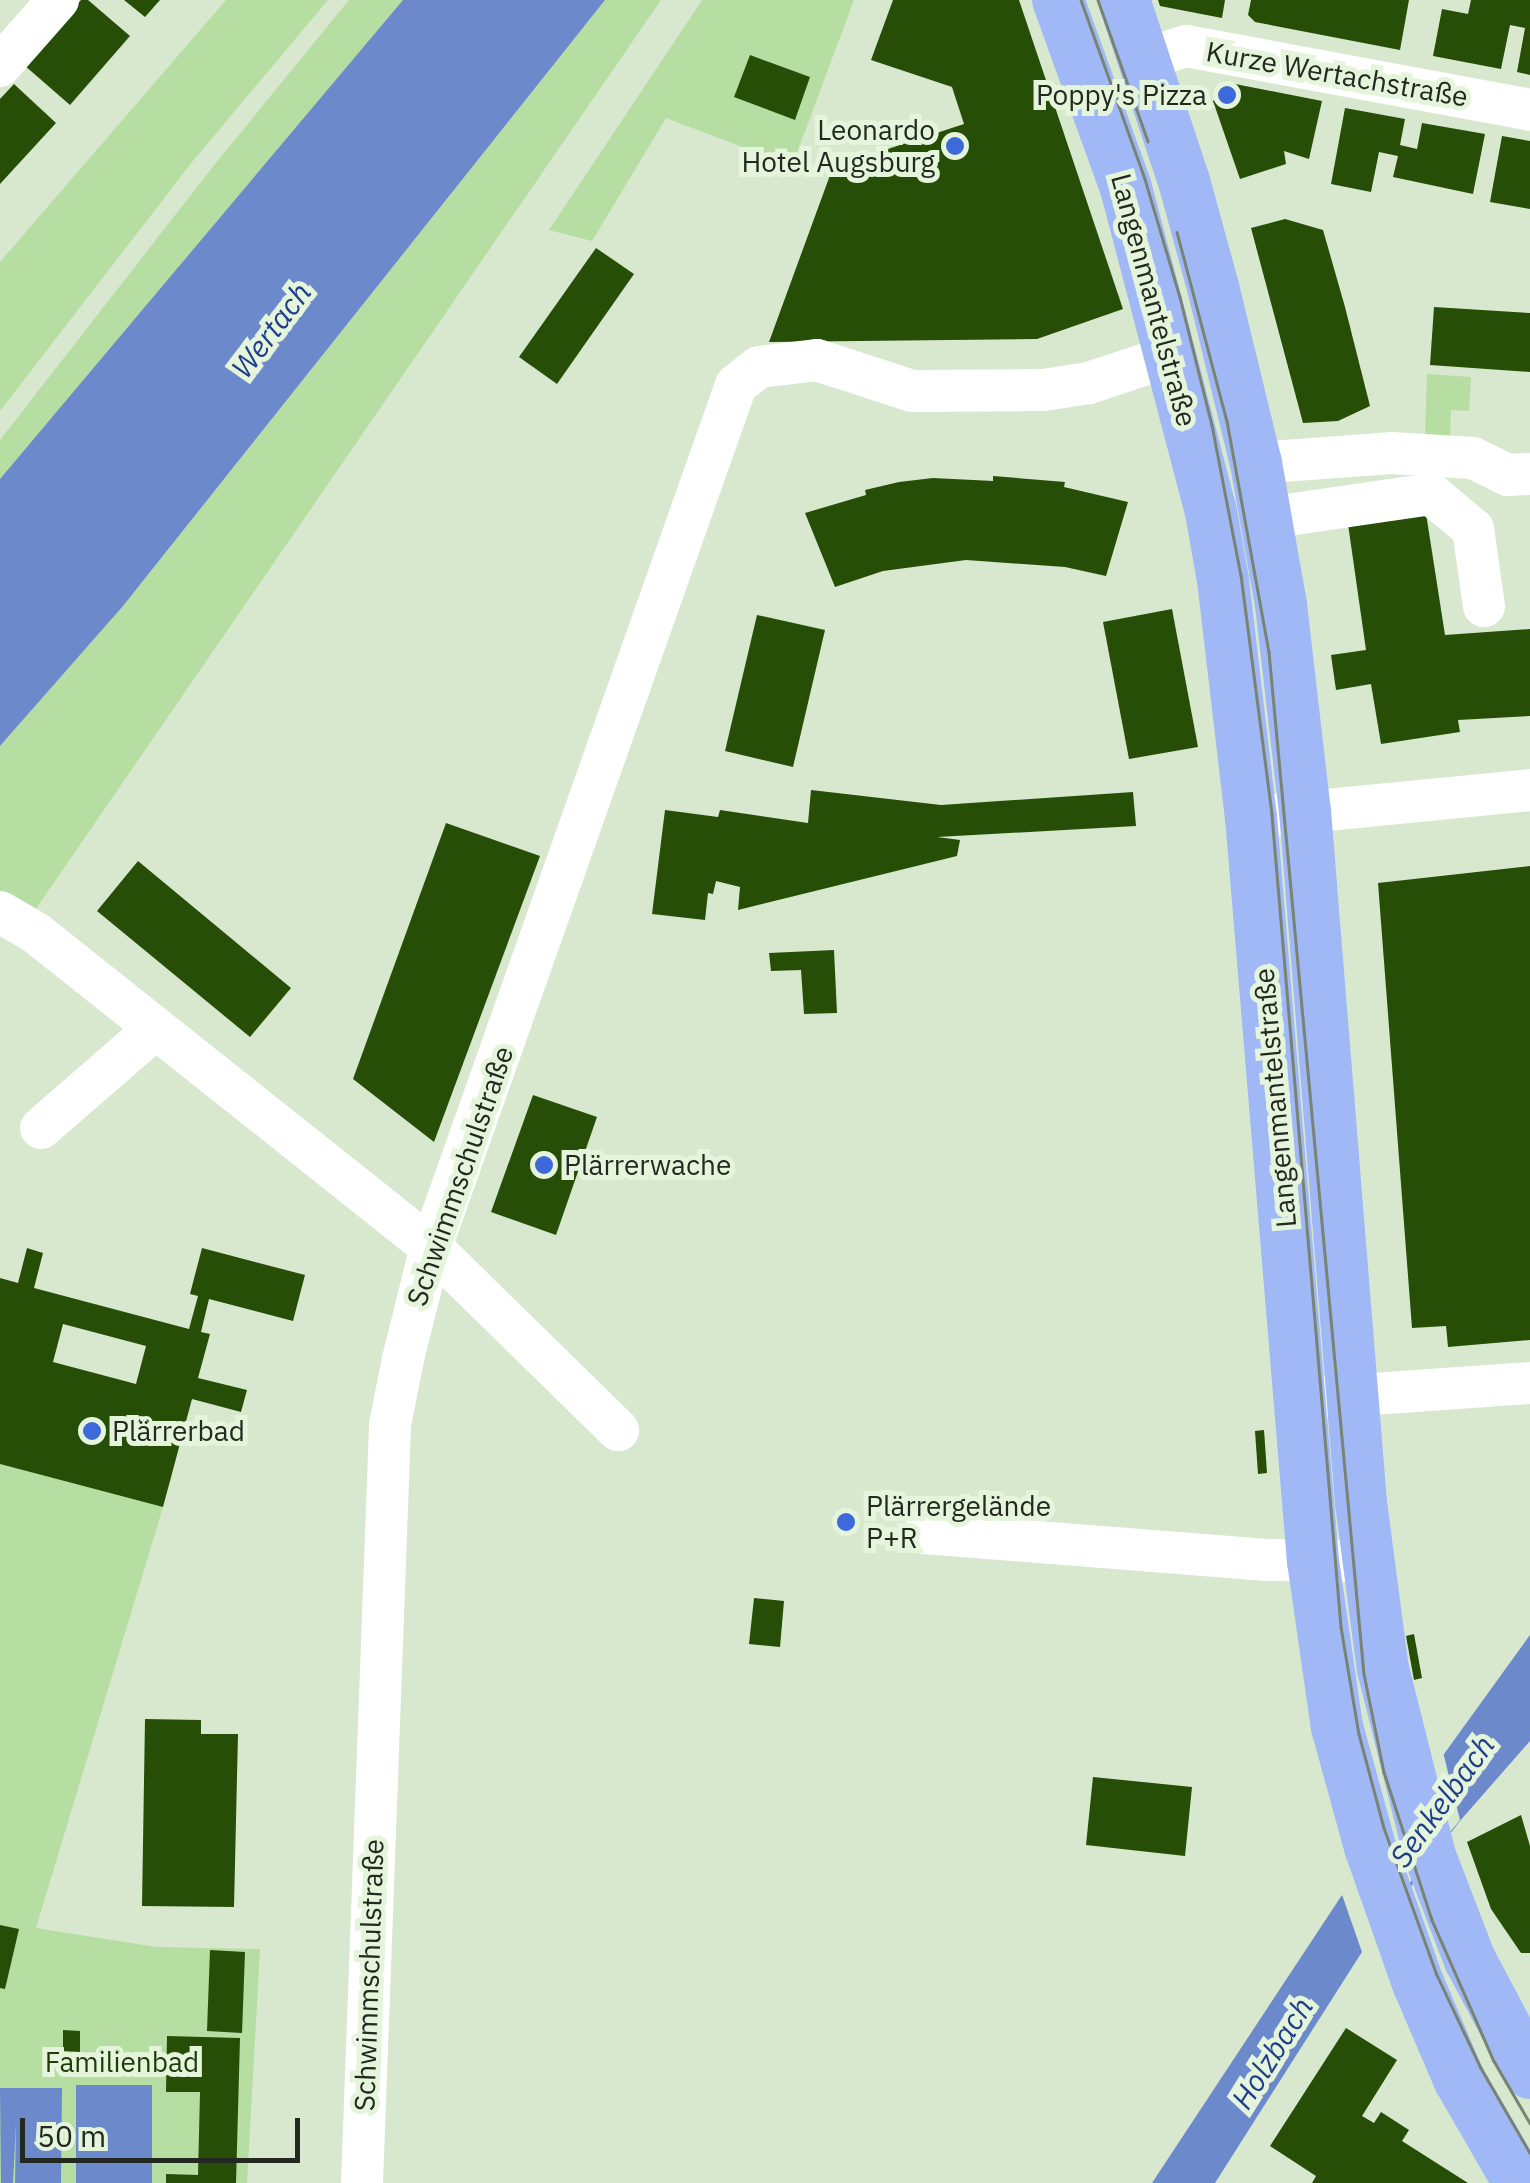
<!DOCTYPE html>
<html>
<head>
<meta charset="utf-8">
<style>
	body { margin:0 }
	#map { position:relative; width:1530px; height:2183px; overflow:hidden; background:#d7e8cf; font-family:"IBM Plex Sans",sans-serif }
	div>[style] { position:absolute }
	.green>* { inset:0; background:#b6dda2 }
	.water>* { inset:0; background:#6b89cb }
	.pier>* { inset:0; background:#d7e8cf }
	.building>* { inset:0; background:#274e06 }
	.minor>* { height:42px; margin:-21px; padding:0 21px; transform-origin:21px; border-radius:21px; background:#fff }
	.major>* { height:52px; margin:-26px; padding:0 26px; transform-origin:26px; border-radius:26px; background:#a0b9f6 }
	.tram>* { height:2.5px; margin:-1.25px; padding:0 1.25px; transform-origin:1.25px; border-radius:1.25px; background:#788373 }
	.dots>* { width:28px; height:28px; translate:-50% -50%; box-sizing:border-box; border:5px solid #e4f5dc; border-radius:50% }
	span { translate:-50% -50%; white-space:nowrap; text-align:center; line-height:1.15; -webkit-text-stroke:10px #e4f5dc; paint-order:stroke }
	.street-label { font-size:28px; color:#232920 }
	.poi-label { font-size:28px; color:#232920 }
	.right { translate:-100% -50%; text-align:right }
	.left { translate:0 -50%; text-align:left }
	.park-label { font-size:28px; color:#1f3b0a }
	.water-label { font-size:30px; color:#213e8d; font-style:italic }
	.scale { position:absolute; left:20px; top:2118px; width:280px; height:45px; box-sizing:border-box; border:5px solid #232920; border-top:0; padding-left:12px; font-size:30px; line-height:35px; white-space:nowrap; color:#232920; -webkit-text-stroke:8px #e4f5dc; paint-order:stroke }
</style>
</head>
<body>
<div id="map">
	<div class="green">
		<div style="clip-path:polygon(226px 0,328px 0,192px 162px,0 411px,0 262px)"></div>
		<div style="clip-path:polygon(349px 0,403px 0,0 479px,0 440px,211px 169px)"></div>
		<div style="clip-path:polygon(605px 0,661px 0,35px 910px,0 892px,0 746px,123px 606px)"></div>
		<div style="clip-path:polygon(702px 0,854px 0,792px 166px,666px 118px,592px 241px,549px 230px)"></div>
		<div style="clip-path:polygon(1427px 374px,1471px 377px,1469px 411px,1451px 410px,1450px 440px,1425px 439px)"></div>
		<div style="clip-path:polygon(0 1464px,163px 1507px,36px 1928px,156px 1947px,260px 1949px,247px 2183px,0 2183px)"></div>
	</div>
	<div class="water">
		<div style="clip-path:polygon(403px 0,605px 0,123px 606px,0 746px,0 479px)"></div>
		<div style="clip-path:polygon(1530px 1635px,1530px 1741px,1459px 1822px,1360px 1955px,1215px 2183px,1152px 2183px,1340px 1898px)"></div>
		<div style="clip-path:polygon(152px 2085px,152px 2183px,76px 2183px,76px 2085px)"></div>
		<div style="clip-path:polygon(0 2088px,62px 2088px,61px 2183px,15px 2183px,16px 2123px,13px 2183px,1px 2183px)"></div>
	</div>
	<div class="pier">
		<div style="clip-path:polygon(1443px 1752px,1460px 1820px,1415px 1875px,1363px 1955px,1340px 1889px)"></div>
	</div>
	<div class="building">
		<div style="clip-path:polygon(81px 0,88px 0,130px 36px,70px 105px,24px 65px)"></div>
		<div style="clip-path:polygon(124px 0,160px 0,145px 17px)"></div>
		<div style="clip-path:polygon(893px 0,1019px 0,1123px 309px,1037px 339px,769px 342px,833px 167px,964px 124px,952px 87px,871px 60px)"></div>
		<div style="clip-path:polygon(1158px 0,1225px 0,1222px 18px,1160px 6px)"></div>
		<div style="clip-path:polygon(1251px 0,1409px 0,1400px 50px,1255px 22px,1248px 15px)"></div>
		<div style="clip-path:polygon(1471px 0,1530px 0,1530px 75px,1517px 72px,1525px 28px,1510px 25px,1501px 69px,1433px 56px,1442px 9px,1468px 14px)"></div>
		<div style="clip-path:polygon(750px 55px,810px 77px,795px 120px,734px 97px)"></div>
		<div style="clip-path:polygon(1230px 83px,1322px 101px,1309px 159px,1284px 151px,1286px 164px,1240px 179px,1213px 101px)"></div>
		<div style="clip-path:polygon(14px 84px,56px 123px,0 184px,0 99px)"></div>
		<div style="clip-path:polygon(1345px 108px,1405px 119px,1400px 145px,1417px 149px,1422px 123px,1485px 134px,1473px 194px,1393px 177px,1398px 156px,1379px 152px,1371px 192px,1331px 184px)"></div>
		<div style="clip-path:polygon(1502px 136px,1530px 141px,1530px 209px,1490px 202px)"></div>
		<div style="clip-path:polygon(1285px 219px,1323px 230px,1345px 307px,1370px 406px,1338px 421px,1303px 423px,1251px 228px)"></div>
		<div style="clip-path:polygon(596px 248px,634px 274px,557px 384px,519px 357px)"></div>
		<div style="clip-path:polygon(1434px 307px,1530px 313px,1530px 372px,1430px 365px)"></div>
		<div style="clip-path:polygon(993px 476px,1065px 482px,1064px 487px,1128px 502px,1106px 576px,1065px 567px,966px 560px,883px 571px,835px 587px,805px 513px,866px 495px,865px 490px,899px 482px,933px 478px,993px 481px)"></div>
		<div style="clip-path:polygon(1425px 507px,1445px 635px,1530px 629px,1530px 716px,1458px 720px,1460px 732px,1381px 744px,1371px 684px,1336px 690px,1331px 655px,1366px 650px,1347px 517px)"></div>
		<div style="clip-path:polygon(1172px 609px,1198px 747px,1129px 759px,1103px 622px)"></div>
		<div style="clip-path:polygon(757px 615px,825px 630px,793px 767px,725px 751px)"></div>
		<div style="clip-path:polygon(811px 790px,941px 805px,1133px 792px,1136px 826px,937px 837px,960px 840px,957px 856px,738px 910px,740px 887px,716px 881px,713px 894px,708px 893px,705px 920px,652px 914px,665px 810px,718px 817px,720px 810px,808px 823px)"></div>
		<div style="clip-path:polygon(446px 823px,540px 856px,434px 1142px,353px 1079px)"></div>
		<div style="clip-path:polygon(138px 861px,291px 988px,250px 1037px,97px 911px)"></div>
		<div style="clip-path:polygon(1530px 866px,1530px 1340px,1448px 1347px,1446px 1326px,1412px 1328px,1378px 883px)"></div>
		<div style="clip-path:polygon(834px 950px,837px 1013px,804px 1014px,801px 970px,771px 971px,769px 953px)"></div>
		<div style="clip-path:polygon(533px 1095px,597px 1117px,556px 1235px,491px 1212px)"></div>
		<div style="clip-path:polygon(evenodd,27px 1248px,43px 1253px,34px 1288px,189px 1329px,198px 1296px,190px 1294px,202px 1248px,305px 1275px,293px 1321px,209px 1299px,201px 1332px,210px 1334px,198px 1378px,247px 1390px,241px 1412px,192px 1399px,163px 1507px,0 1464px,0 1278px,18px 1283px,27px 1248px,63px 1324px,146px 1346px,136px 1384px,53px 1362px,63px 1324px)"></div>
		<div style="clip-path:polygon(1264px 1430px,1267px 1473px,1258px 1474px,1255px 1431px)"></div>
		<div style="clip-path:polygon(754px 1598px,784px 1601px,780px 1647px,749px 1644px)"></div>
		<div style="clip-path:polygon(1414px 1634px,1422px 1678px,1414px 1680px,1406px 1636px)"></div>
		<div style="clip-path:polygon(145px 1719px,201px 1720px,201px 1734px,238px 1734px,234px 1907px,142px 1906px)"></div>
		<div style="clip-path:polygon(1093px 1777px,1192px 1787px,1185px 1856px,1086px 1845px)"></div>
		<div style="clip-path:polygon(1521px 1815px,1530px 1846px,1530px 1953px,1521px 1953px,1491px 1909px,1467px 1842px)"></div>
		<div style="clip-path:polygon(0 1925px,19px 1929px,5px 1989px,0 1988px)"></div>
		<div style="clip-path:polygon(210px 1950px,245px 1952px,242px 2033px,207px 2031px)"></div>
		<div style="clip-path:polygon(1346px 2028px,1397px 2060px,1362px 2116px,1374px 2123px,1381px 2112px,1409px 2130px,1402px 2141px,1468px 2183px,1312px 2183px,1316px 2176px,1270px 2146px)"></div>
		<div style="clip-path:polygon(63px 2030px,80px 2031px,80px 2052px,63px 2051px)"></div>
		<div style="clip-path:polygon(167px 2036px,240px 2038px,236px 2183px,166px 2183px,166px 2174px,198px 2175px,200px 2092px,166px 2092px)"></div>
	</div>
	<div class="minor">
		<div style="left:1145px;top:59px;width:43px;rotate:-17.6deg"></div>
		<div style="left:1186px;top:46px;width:350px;rotate:10.5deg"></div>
		<div style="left:0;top:66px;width:88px;rotate:-48.7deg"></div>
		<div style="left:1256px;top:463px;width:135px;rotate:-4.2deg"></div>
		<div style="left:1391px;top:453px;width:82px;rotate:3.5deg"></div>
		<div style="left:1473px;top:458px;width:39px;rotate:26deg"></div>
		<div style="left:1508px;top:475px;width:22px;rotate:-3deg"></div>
		<div style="left:1267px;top:518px;width:166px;rotate:-8.3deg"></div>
		<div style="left:1431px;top:494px;width:55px;rotate:39.8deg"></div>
		<div style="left:1473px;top:529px;width:78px;rotate:81.9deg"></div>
		<div style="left:1276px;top:815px;width:255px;rotate:-5.6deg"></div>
		<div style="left:0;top:912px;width:42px;rotate:30.3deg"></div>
		<div style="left:36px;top:933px;width:505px;rotate:38.48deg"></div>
		<div style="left:431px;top:1247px;width:262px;rotate:44.4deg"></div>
		<div style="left:41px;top:1128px;width:152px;rotate:-41deg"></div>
		<div style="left:1301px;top:1399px;width:230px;rotate:-4deg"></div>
		<div style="left:924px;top:1533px;width:344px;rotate:4.5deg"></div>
		<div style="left:1267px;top:1560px;width:100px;rotate:0.6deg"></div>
		<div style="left:362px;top:2183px;width:759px;rotate:-87.88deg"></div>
		<div style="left:390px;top:1425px;width:67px;rotate:-78.9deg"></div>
		<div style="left:403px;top:1359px;width:115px;rotate:-76deg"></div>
		<div style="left:431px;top:1247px;width:914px;rotate:-70.51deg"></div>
		<div style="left:736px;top:385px;width:29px;rotate:-38deg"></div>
		<div style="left:759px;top:367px;width:58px;rotate:-6.9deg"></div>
		<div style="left:817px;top:360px;width:100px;rotate:18.1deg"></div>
		<div style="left:912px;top:391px;width:131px;rotate:-0.4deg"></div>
		<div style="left:1043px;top:390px;width:47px;rotate:-8.7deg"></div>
		<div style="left:1089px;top:383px;width:85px;rotate:-18.4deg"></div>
	</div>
	<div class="major">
		<div style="left:1058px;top:0;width:200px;rotate:70.1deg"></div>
		<div style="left:1126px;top:188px;width:335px;rotate:75.3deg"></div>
		<div style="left:1211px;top:512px;width:69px;rotate:80deg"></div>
		<div style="left:1223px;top:580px;width:239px;rotate:83.3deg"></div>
		<div style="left:1251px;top:817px;width:747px;rotate:85.24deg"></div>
		<div style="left:1313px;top:1561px;width:168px;rotate:81.8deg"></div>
		<div style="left:1337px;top:1727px;width:124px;rotate:74.6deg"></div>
		<div style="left:1370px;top:1847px;width:144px;rotate:70.6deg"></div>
		<div style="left:1418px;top:1983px;width:104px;rotate:66.9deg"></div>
		<div style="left:1459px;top:2079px;width:120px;rotate:60deg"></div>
		<div style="left:1124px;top:0;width:191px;rotate:71.7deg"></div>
		<div style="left:1184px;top:181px;width:110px;rotate:74.7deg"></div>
		<div style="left:1213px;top:287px;width:181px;rotate:76.3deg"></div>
		<div style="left:1256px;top:463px;width:144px;rotate:80deg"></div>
		<div style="left:1281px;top:605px;width:207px;rotate:83.4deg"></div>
		<div style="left:1305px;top:811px;width:694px;rotate:85.37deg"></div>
		<div style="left:1361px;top:1503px;width:167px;rotate:82.5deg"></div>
		<div style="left:1383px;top:1669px;width:193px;rotate:75.9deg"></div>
		<div style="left:1430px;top:1856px;width:111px;rotate:69deg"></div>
		<div style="left:1470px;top:1960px;width:128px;rotate:62deg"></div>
	</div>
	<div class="tram">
		<div style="left:1081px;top:0;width:190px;rotate:70.3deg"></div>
		<div style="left:1145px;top:179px;width:123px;rotate:73.5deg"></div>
		<div style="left:1180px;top:297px;width:132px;rotate:76deg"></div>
		<div style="left:1212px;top:425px;width:153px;rotate:79.1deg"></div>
		<div style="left:1241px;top:575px;width:242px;rotate:82.6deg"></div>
		<div style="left:1272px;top:815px;width:815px;rotate:85.14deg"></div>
		<div style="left:1341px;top:1627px;width:109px;rotate:80.5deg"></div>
		<div style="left:1359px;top:1734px;width:97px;rotate:75.1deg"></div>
		<div style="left:1384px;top:1828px;width:156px;rotate:70.2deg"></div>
		<div style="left:1437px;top:1975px;width:103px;rotate:64.7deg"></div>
		<div style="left:1481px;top:2068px;width:98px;rotate:60deg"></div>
		<div style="left:1098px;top:0;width:150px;rotate:70.5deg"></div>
		<div style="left:1177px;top:232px;width:196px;rotate:75.2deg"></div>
		<div style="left:1227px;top:421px;width:235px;rotate:79.7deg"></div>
		<div style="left:1269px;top:652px;width:1026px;rotate:84.69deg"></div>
		<div style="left:1364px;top:1674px;width:100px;rotate:78.5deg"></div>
		<div style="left:1384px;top:1772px;width:156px;rotate:72deg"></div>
		<div style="left:1432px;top:1920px;width:154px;rotate:66.3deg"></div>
		<div style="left:1494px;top:2061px;width:72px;rotate:59.9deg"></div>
	</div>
	<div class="dots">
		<div style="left:1227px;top:95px;background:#3e69da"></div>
		<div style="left:955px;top:146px;background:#3e69da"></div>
		<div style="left:544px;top:1165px;background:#3e69da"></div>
		<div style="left:92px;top:1431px;background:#3e69da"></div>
		<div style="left:846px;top:1522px;background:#3e69da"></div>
	</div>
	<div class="street-label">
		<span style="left:1337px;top:74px;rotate:10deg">Kurze Wertachstraße</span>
		<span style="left:1154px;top:300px;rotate:75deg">Langenmantelstraße</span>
		<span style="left:1275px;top:1098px;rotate:-95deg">Langenmantelstraße</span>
		<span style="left:460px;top:1176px;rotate:-71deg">Schwimmschulstraße</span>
		<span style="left:369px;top:1975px;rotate:-88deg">Schwimmschulstraße</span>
	</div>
	<div class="poi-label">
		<span class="right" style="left:1207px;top:95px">Poppy's Pizza</span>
		<span class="right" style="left:935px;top:146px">Leonardo<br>Hotel Augsburg</span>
		<span class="left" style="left:564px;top:1165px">Plärrerwache</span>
		<span class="left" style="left:112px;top:1431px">Plärrerbad</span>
		<span class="left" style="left:866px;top:1522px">Plärrergelände<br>P+R</span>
	</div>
	<div class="park-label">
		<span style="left:122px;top:2062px">Familienbad</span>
	</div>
	<div class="water-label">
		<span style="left:271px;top:330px;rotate:-53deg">Wertach</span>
		<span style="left:1442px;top:1801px;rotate:-54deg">Senkelbach</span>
		<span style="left:1272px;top:2053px;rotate:-58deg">Holzbach</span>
	</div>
	<div class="scale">50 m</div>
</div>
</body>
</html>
